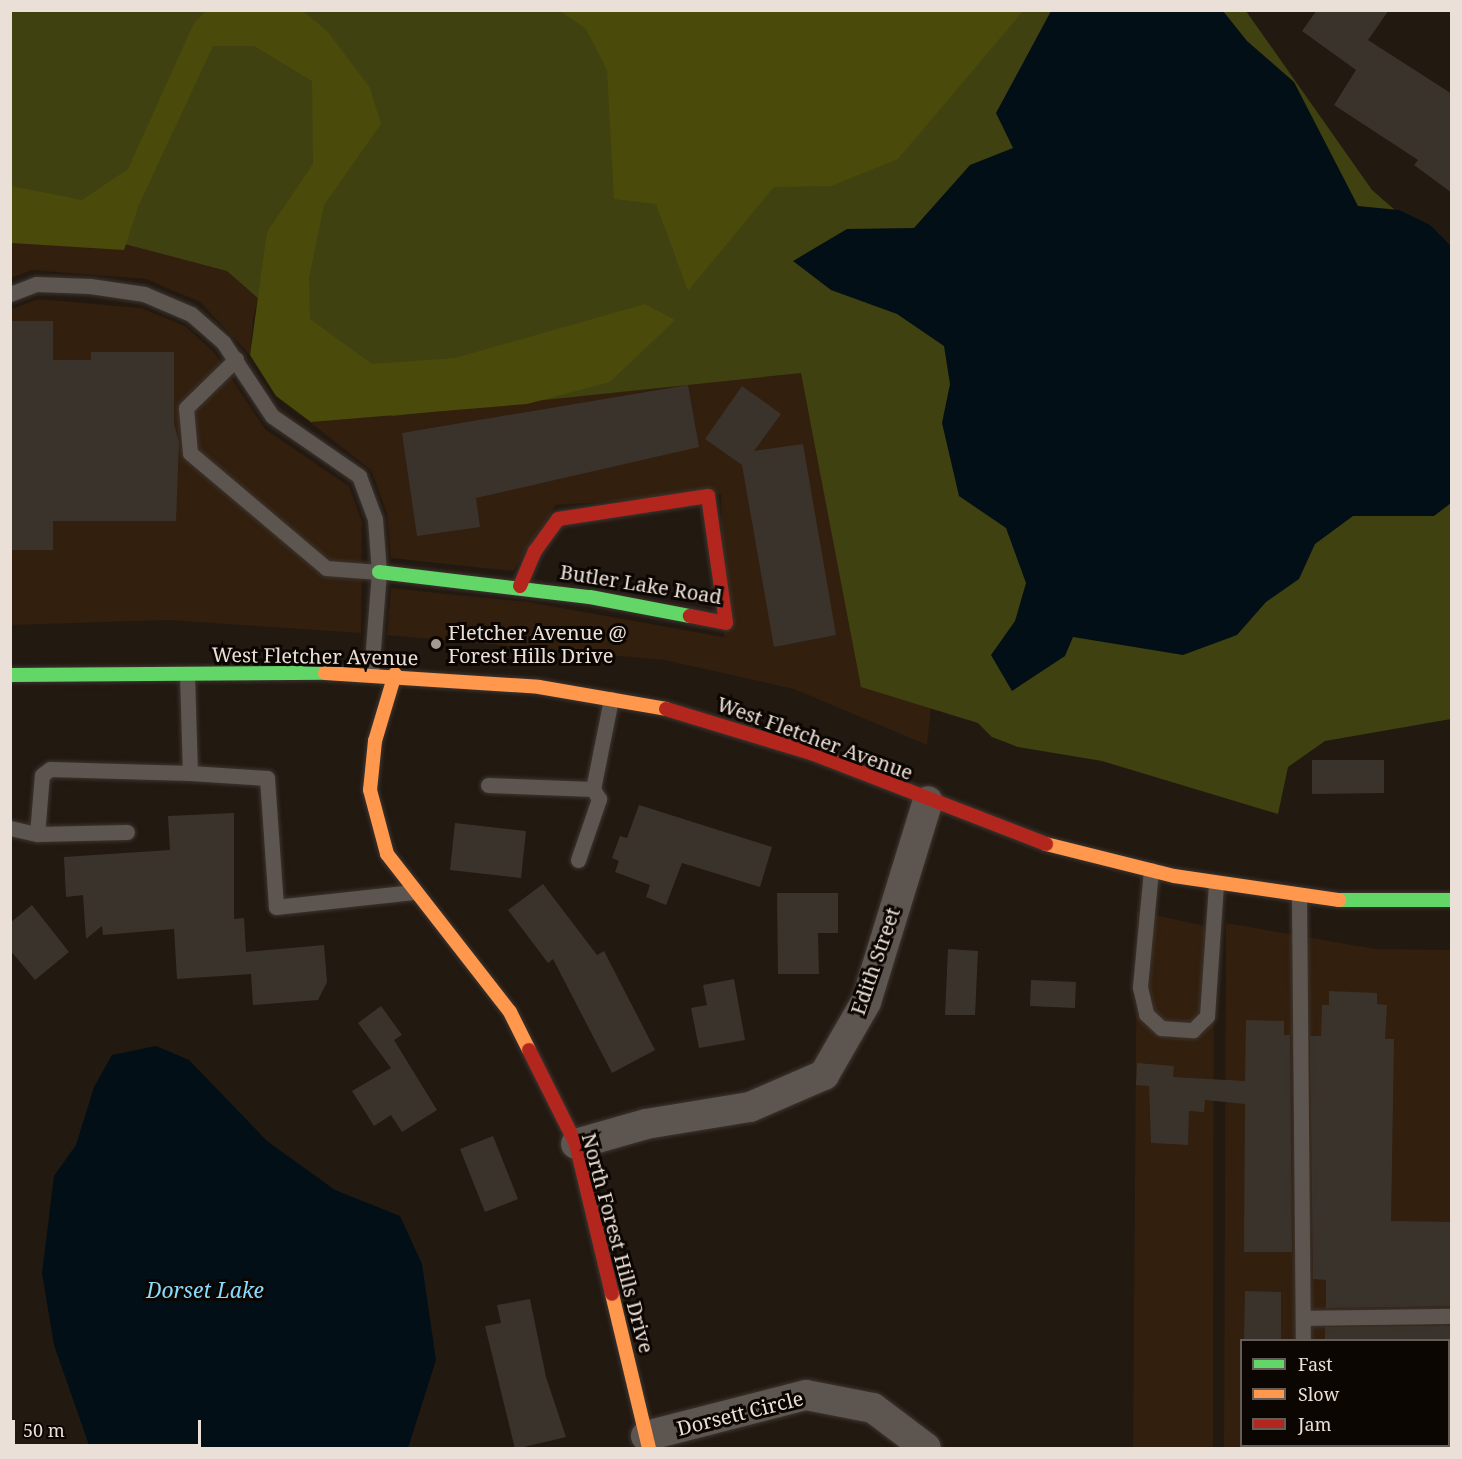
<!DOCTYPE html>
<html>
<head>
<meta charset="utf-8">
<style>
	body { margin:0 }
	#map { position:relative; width:1462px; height:1459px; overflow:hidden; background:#221911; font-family:"Noto Serif",serif }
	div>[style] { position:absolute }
	.built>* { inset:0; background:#321f0e }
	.green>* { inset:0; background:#404110 }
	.forest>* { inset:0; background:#4a4a0b }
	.water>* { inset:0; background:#030f16 }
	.building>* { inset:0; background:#3a332c }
	.roads { filter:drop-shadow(0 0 2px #3c352f) drop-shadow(0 0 2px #3c352f) }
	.lane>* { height:15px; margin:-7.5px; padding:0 7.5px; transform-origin:7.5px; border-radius:7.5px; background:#5d5550 }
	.street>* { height:30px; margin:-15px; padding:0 15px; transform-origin:15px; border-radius:15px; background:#5d5550 }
	.fast>* { height:14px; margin:-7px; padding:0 7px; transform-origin:7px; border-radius:7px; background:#63d668 }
	.slow>* { height:14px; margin:-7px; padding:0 7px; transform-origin:7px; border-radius:7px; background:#ff974d }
	.jam>* { height:14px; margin:-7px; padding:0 7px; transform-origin:7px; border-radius:7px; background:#b3261e }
	.dots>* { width:16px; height:16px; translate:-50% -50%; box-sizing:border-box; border:3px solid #0c0602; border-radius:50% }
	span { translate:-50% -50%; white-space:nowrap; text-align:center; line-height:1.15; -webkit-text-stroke:6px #0c0602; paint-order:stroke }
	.street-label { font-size:20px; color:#ebe0d7 }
	.poi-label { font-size:20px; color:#ebe0d7 }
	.left { translate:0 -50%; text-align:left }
	.water-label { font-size:21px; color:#88dbfe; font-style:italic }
	.frame { position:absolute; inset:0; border:12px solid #ebe0d7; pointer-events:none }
	.legend { position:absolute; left:1240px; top:1339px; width:210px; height:108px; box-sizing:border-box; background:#0c0602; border:2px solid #655d57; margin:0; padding:8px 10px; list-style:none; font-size:18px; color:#ebe0d7 }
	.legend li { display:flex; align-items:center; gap:12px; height:30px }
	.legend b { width:30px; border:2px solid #655d57 }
	.scale { position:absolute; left:12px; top:1420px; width:189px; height:27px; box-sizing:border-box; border:3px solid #ebe0d7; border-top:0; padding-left:8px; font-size:18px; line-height:21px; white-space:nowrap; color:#ebe0d7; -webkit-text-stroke:4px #0c0602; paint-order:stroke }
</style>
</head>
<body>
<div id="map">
	<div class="built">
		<div style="clip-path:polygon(312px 81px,253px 319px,250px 355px,200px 302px,146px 279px,32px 270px,11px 278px,11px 243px,55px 245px,138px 207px)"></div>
		<div style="clip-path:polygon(38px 299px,141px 308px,185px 326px,214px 352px,265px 429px,349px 486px,362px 522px,361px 633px,169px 620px,11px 625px,11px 309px)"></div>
		<div style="clip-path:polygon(771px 347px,823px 388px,934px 678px,927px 745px,794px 689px,665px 660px,387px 635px,391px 588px,528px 602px,724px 637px,721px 494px,556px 505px,513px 571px,391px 558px,387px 513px,371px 470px,276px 396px,311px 422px,610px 382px)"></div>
		<div style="clip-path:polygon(1137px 911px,1214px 928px,1213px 1448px,1133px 1448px)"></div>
		<div style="clip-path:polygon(evenodd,1226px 923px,1375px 949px,1451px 950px,1451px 1448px,1224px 1448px,1226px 923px,1242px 1340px,1448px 1340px,1448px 1446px,1242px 1446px,1242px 1340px)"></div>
	</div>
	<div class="green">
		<div style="clip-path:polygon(10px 11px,1246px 11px,1372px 190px,1451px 259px,1451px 719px,1325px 741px,1288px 767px,1278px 814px,1102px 761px,1018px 747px,992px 737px,978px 723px,861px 687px,801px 373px,392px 416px,227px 271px,11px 214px)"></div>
	</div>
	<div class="forest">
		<div style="clip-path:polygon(206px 11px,303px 11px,328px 32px,370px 88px,381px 124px,324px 205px,309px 278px,310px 319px,372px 364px,455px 358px,645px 304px,675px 320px,610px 382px,527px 404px,311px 422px,276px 396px,250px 355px,267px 232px,313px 164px,312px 81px,254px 46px,213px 46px,138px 207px,124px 250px,11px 243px,11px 186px,82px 200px,128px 169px,194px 23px)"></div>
		<div style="clip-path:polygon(560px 11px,1023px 11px,898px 159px,831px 186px,774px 187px,688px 291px,656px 204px,614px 199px,607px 70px,586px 29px)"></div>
	</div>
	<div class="water">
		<div style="clip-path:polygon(1051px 11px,1223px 11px,1247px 41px,1294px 82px,1358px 206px,1399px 210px,1430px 225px,1451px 246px,1451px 503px,1434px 516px,1353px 516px,1315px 544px,1299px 579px,1266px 602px,1237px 635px,1183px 655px,1073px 637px,1065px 656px,1012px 691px,991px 655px,1015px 621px,1026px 583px,1006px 528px,959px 496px,942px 423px,950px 384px,944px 346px,897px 314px,831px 290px,793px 261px,847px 229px,914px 228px,970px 165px,1013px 148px,996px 113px)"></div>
		<div style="clip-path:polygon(156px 1046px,189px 1060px,267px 1141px,335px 1190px,400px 1216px,422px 1264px,436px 1360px,408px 1448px,90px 1448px,54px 1345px,42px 1273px,54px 1176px,76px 1145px,94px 1087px,112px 1055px)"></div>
	</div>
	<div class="building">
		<div style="clip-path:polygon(1317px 10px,1389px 10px,1368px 40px,1452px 94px,1452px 193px,1414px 165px,1418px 160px,1334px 105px,1356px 70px,1302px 31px)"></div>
		<div style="clip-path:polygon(10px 321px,53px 321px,53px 360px,91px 360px,91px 352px,174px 352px,174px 424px,179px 442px,176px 521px,53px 521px,53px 550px,10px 550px)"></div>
		<div style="clip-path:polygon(688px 385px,699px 447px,476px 498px,480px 527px,417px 536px,402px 433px)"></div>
		<div style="clip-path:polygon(742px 386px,781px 414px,754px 451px,803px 444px,836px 635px,774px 647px,742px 465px,705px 439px)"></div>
		<div style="clip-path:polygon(1312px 760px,1384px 760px,1384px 793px,1312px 794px)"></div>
		<div style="clip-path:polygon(639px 805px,772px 847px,760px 887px,682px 863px,666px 905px,646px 897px,650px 885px,615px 872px,619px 861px,612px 858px,620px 836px,627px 838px)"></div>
		<div style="clip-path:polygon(234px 813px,234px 919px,244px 918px,246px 952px,324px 945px,327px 982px,318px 1000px,253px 1005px,251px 974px,177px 979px,174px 929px,103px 935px,102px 926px,86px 939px,83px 895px,66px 897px,64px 857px,170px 850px,168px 816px)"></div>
		<div style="clip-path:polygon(455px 823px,526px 831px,521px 878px,450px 870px)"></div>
		<div style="clip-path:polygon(543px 884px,597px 955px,604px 951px,655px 1050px,612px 1073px,553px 959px,548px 963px,508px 910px)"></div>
		<div style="clip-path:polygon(777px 893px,838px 893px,838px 933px,818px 933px,819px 974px,778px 974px)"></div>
		<div style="clip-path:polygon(32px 905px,69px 952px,35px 980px,10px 950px,10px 923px)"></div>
		<div style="clip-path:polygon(948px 949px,978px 951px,975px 1015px,945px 1015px)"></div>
		<div style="clip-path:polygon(734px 979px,745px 1040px,699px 1048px,691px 1008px,707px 1005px,703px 985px)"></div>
		<div style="clip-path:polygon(1031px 980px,1076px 982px,1075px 1008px,1030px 1006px)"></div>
		<div style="clip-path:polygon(1329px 991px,1377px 993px,1377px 1004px,1387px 1005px,1385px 1039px,1394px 1039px,1391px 1221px,1452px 1222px,1452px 1306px,1326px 1308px,1326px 1280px,1313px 1279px,1310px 1036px,1321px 1036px,1322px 1005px,1329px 1005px)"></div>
		<div style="clip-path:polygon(381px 1006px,402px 1035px,394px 1040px,437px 1110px,402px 1132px,391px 1115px,374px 1126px,352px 1091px,391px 1068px,358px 1023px)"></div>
		<div style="clip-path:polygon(1246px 1020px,1284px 1021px,1284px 1035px,1290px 1035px,1292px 1252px,1244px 1252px,1245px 1104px,1205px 1100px,1204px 1112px,1189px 1111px,1188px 1145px,1151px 1143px,1149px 1086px,1136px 1085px,1137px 1063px,1174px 1066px,1173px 1077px,1245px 1081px)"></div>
		<div style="clip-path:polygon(493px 1136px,518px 1199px,485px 1212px,460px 1149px)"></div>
		<div style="clip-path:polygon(1245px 1291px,1281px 1292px,1281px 1341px,1244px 1341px)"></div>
		<div style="clip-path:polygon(530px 1299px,546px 1377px,566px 1437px,515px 1449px,485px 1326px,501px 1323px,497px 1305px)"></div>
		<div style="clip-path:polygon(1452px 1326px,1452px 1341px,1325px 1341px,1325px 1327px)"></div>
	</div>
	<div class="roads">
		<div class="lane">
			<div style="left:10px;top:294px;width:28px;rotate:-21deg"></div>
			<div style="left:36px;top:284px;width:54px;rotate:2.1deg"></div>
			<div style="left:90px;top:286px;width:55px;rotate:8.4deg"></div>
			<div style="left:144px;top:294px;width:51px;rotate:23.1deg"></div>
			<div style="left:191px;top:314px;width:43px;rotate:41.2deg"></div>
			<div style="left:223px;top:342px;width:89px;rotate:56.5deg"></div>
			<div style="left:272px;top:416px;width:106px;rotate:34.6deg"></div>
			<div style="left:359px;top:476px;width:46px;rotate:69.6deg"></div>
			<div style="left:375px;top:519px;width:53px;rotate:85.7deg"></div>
			<div style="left:379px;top:572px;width:101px;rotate:94.5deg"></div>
			<div style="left:236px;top:359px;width:70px;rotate:135.6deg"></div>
			<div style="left:186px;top:408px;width:45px;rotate:84.9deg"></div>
			<div style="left:190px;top:453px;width:178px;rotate:40.2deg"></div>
			<div style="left:326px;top:568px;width:53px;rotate:4.3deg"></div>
			<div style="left:187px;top:674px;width:99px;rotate:88.3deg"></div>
			<div style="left:190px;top:773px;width:77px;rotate:3.7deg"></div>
			<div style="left:267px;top:778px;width:129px;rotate:86deg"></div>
			<div style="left:276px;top:907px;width:140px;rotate:-6.2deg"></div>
			<div style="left:488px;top:785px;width:105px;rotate:2.2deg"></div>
			<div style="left:593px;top:789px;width:92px;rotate:-78.7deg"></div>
			<div style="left:10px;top:828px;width:28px;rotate:13deg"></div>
			<div style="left:37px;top:834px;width:90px;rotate:-1.3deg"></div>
			<div style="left:37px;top:834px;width:59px;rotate:-85.2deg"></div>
			<div style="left:42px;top:775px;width:10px;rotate:-37deg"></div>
			<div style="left:50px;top:769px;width:140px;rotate:1.6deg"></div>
			<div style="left:578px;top:860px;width:65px;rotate:-71deg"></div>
			<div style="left:599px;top:799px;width:12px;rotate:-121deg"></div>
			<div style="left:1151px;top:870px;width:118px;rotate:95.4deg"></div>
			<div style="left:1140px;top:987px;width:28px;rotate:77deg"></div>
			<div style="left:1146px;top:1014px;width:21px;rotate:43deg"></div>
			<div style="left:1161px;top:1028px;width:32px;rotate:4deg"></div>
			<div style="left:1193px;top:1030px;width:20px;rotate:-45deg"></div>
			<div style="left:1207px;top:1016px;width:133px;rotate:-86.1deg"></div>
			<div style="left:1299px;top:897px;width:443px;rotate:89.5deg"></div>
			<div style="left:1303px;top:1318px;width:149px;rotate:-0.8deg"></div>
			<div style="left:1448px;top:1383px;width:4px"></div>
			<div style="left:1313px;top:1446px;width:4px;rotate:34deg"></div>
		</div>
		<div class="street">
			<div style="left:576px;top:1144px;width:73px;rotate:-15.9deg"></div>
			<div style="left:646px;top:1124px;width:105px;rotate:-9.3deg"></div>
			<div style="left:750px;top:1107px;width:81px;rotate:-23.4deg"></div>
			<div style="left:824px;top:1075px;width:84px;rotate:-60.1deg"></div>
			<div style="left:866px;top:1002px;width:210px;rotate:-72.9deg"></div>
			<div style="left:646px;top:1436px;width:165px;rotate:-14.4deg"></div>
			<div style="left:806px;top:1395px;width:68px;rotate:11deg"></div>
			<div style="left:873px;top:1408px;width:66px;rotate:37deg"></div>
		</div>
		<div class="fast">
			<div style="left:379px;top:572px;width:212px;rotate:6.8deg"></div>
			<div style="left:590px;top:597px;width:102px;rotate:10.8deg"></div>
			<div style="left:10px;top:675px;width:315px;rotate:-0.4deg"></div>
			<div style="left:1339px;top:900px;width:113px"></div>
		</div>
		<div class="slow">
			<div style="left:325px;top:673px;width:214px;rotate:3.7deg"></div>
			<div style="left:539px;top:687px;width:129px;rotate:9.8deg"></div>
			<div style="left:395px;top:674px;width:70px;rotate:106.6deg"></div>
			<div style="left:375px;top:741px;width:49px;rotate:95.8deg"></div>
			<div style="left:370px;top:790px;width:66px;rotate:75.1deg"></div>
			<div style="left:387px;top:854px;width:200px;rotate:52.1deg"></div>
			<div style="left:510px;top:1012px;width:42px;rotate:63.4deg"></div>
			<div style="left:1046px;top:844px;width:132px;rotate:14deg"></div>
			<div style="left:1174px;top:876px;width:167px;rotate:8.3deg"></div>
			<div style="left:612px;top:1294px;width:158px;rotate:76.5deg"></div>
		</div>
		<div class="jam">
			<div style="left:520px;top:586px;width:38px;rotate:-67deg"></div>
			<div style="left:535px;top:551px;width:39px;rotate:-54deg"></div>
			<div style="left:558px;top:519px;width:152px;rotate:-8.7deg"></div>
			<div style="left:708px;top:496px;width:128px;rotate:81.9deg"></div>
			<div style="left:726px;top:623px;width:37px;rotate:-169deg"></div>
			<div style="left:666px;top:709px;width:155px;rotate:16.9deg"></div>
			<div style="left:814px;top:754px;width:249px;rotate:21.2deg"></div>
			<div style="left:529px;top:1050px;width:105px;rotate:63.4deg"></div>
			<div style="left:576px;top:1144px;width:154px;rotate:76.5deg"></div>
		</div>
	</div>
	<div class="dots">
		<div style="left:436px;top:644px;background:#a59a92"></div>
	</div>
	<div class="street-label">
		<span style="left:641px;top:584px;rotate:9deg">Butler Lake Road</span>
		<span style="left:315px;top:656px;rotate:1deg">West Fletcher Avenue</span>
		<span style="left:815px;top:738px;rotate:20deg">West Fletcher Avenue</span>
		<span style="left:875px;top:961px;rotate:-71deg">Edith Street</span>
		<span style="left:618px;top:1243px;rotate:75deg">North Forest Hills Drive</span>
		<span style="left:740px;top:1413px;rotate:-14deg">Dorsett Circle</span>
	</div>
	<div class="poi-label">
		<span class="left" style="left:448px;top:644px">Fletcher Avenue @<br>Forest Hills Drive</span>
	</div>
	<div class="water-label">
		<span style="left:205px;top:1290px">Dorset Lake</span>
	</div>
	<div class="frame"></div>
	<ul class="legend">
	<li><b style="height:8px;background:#63d668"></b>Fast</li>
	<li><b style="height:8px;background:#ff974d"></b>Slow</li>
	<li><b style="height:8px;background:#b3261e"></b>Jam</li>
	</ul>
	<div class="scale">50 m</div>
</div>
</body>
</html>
